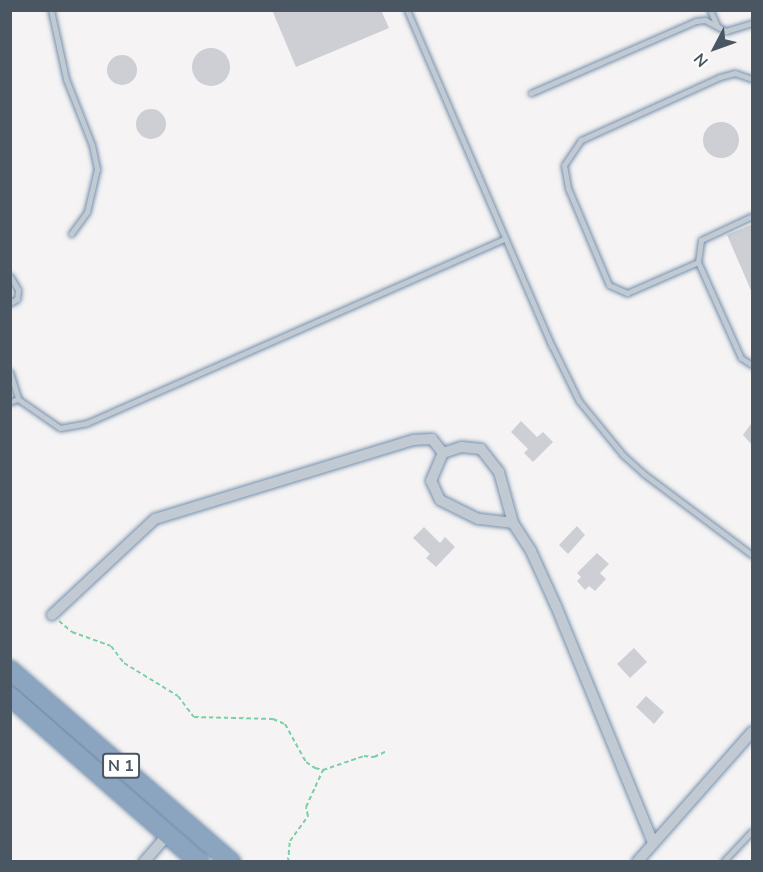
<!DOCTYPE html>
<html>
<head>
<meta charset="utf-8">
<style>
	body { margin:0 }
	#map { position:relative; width:763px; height:872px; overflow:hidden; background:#f5f3f3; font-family:"Nunito Sans",sans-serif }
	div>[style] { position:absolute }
	.building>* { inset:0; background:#cdcfd5 }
	.round { border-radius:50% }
	.path>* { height:2px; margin-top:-1px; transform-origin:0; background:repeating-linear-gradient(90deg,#7ad0a6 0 4.5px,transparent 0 7.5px) }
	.roads { filter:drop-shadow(0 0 2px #7690ad) drop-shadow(0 0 2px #7690ad) }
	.lane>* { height:5px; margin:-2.5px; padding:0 2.5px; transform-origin:2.5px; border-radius:2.5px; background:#c1cad2 }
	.street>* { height:10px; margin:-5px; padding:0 5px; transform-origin:5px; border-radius:5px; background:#c1cad2 }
	.highway>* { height:18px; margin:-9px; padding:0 9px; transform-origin:9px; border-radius:9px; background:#8ba5c1 }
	span { translate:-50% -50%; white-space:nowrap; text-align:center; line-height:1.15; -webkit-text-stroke:4.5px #fff; paint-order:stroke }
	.shield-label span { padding:2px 4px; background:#fff; border:2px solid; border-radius:4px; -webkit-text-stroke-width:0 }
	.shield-label { font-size:16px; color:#4a5661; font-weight:700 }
	.frame { position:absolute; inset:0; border:12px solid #4a5661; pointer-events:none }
	.north { position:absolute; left:685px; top:18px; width:60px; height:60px; -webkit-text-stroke:4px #fff; paint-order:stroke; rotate:229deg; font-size:16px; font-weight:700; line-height:24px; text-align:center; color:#4a5661 }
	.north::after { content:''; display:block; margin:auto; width:21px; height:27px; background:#4a5661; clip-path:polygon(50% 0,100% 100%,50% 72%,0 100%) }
</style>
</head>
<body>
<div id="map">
	<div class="building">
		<div style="clip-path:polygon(272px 10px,381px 10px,389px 28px,296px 67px)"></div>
		<div class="round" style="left:192px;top:48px;width:38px;height:38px"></div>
		<div class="round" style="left:107px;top:55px;width:30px;height:30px"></div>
		<div class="round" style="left:136px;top:109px;width:30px;height:30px"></div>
		<div class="round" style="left:703px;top:122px;width:36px;height:36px"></div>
		<div style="clip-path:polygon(753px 224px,753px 295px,727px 235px)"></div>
		<div style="clip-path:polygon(521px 421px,537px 437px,543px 432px,553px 442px,533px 462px,524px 453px,528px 449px,511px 432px)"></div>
		<div style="clip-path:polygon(753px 421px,753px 446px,743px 435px)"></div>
		<div style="clip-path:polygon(577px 526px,585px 535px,568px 554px,559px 545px)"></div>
		<div style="clip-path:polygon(424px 527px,440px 543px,445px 537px,455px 547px,436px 567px,426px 558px,430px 554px,413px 538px)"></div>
		<div style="clip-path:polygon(597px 553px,609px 564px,600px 573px,606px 579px,595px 591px,589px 586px,585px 590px,577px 581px,581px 577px,577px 573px)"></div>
		<div style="clip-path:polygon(634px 648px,647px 662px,630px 678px,617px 664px)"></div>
		<div style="clip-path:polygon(646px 696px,664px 712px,654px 724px,636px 707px)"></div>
	</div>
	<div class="path">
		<div style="left:59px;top:621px;width:17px;rotate:40deg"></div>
		<div style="left:72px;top:632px;width:41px;rotate:19.7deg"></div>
		<div style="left:111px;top:646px;width:21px;rotate:53deg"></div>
		<div style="left:124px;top:663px;width:63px;rotate:31.4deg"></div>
		<div style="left:178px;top:696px;width:26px;rotate:53deg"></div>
		<div style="left:194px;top:717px;width:79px;rotate:1.5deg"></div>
		<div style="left:273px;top:719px;width:13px;rotate:23deg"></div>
		<div style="left:285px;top:724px;width:43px;rotate:61.1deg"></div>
		<div style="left:306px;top:762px;width:11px;rotate:34deg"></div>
		<div style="left:315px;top:768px;width:8px;rotate:14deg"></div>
		<div style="left:323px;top:770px;width:43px;rotate:-18.9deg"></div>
		<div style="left:364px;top:756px;width:10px;rotate:6deg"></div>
		<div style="left:374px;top:757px;width:14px;rotate:-25deg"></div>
		<div style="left:288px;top:862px;width:21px;rotate:-85deg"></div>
		<div style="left:290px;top:841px;width:31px;rotate:-54deg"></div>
		<div style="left:308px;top:816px;width:9px;rotate:-103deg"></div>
		<div style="left:306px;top:807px;width:41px;rotate:-65.3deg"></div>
	</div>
	<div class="roads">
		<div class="lane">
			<div style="left:51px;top:10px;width:71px;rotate:77.7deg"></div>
			<div style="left:66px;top:79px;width:71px;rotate:68.5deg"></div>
			<div style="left:92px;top:145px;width:25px;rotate:78deg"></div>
			<div style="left:97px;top:169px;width:44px;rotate:103.1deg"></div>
			<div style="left:87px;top:212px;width:27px;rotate:126deg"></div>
			<div style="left:407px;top:10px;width:366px;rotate:66.7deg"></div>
			<div style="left:552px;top:346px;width:61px;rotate:63.9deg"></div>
			<div style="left:579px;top:401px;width:70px;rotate:50.8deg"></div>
			<div style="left:623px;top:455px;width:28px;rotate:42deg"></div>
			<div style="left:644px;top:474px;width:135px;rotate:36.9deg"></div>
			<div style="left:710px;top:10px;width:17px;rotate:66deg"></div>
			<div style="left:752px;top:79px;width:18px;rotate:-161deg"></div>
			<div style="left:735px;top:73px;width:16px;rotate:165deg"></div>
			<div style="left:720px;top:77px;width:153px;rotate:155.6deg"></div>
			<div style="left:581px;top:140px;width:30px;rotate:124deg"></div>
			<div style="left:564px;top:165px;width:23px;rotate:80deg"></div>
			<div style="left:568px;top:188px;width:105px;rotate:67.1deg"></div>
			<div style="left:609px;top:285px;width:20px;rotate:24deg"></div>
			<div style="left:627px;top:293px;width:77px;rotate:-23.6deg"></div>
			<div style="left:698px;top:262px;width:105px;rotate:65.9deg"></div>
			<div style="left:741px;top:358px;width:13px;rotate:32deg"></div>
			<div style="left:531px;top:93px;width:180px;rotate:-23.6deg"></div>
			<div style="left:696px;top:21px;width:9px;rotate:-6deg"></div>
			<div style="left:705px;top:20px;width:24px;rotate:28deg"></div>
			<div style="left:726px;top:31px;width:27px;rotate:-17deg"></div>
			<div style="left:698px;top:262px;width:22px;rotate:-82deg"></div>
			<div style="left:701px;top:240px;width:56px;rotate:-25.2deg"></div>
			<div style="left:10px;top:276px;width:16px;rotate:60deg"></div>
			<div style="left:18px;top:290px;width:9px;rotate:96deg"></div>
			<div style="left:17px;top:299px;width:8px;rotate:150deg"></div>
			<div style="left:10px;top:372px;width:28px;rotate:73deg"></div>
			<div style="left:10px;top:402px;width:9px;rotate:-21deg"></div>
			<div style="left:18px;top:399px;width:51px;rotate:34.6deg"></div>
			<div style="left:60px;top:428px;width:27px;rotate:-10deg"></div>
			<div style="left:87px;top:423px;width:457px;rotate:-23.8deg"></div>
			<div style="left:723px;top:862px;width:42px;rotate:-46.9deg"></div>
		</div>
		<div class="street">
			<div style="left:513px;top:523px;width:35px;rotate:-173deg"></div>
			<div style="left:478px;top:519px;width:42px;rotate:-153.4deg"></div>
			<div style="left:440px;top:500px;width:21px;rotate:-115deg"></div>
			<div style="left:431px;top:481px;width:30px;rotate:-67deg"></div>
			<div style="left:443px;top:453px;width:20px;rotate:-18deg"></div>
			<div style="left:462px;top:447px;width:19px;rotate:6deg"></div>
			<div style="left:481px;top:449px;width:29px;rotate:52deg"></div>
			<div style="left:499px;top:472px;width:53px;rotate:74.6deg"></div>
			<div style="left:513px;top:523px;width:33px;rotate:57deg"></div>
			<div style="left:531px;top:551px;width:60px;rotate:65.6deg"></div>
			<div style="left:556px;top:606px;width:256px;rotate:67.7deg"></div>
			<div style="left:52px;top:615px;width:141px;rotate:-43deg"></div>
			<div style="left:155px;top:519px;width:270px;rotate:-17deg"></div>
			<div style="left:413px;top:440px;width:19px;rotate:-3deg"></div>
			<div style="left:432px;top:439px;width:18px;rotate:52deg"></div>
			<div style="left:144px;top:862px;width:37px;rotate:-49deg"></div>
			<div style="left:637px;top:862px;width:174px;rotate:-48.5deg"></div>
		</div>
		<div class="highway">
			<div style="left:10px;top:670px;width:293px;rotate:41deg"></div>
			<div style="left:10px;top:696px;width:252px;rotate:41.3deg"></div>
		</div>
	</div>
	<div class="shield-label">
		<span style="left:121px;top:766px">N 1</span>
	</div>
	<div class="frame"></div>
	<div class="north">N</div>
</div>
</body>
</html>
